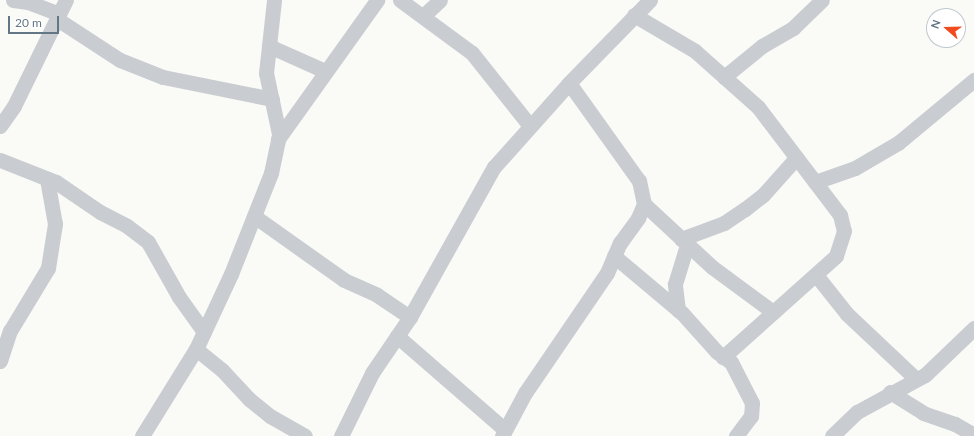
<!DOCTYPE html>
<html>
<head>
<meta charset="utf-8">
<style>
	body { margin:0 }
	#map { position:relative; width:974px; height:436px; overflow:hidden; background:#fafaf7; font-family:Lato,sans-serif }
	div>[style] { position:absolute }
	.minor>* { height:15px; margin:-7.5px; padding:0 7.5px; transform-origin:7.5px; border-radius:7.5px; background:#c9cdd1 }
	span { translate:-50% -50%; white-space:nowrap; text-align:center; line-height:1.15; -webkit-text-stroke:4px #fff; paint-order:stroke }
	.north { position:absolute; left:926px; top:8px; width:40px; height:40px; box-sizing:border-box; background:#fff; border:1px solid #c0c8ce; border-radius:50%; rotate:290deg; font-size:11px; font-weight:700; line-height:16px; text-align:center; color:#627685 }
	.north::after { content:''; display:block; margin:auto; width:14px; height:18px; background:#f24a1f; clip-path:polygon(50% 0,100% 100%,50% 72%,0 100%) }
	.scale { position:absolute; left:8px; top:16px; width:51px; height:18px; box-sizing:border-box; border:2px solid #627685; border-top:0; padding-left:5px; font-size:12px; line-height:14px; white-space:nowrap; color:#627685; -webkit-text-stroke:3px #fff; paint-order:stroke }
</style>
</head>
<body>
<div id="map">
	<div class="minor">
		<div style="left:13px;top:0;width:15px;rotate:8deg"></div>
		<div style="left:28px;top:2px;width:33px;rotate:21deg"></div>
		<div style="left:400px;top:0;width:89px;rotate:36.4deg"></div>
		<div style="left:472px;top:53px;width:93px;rotate:51.5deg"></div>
		<div style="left:634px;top:15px;width:71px;rotate:30.5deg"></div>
		<div style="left:695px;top:51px;width:84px;rotate:41.6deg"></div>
		<div style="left:758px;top:107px;width:136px;rotate:52.8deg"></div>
		<div style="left:840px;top:215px;width:16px;rotate:76deg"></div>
		<div style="left:844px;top:231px;width:26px;rotate:108deg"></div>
		<div style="left:836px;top:256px;width:152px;rotate:138.2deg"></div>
		<div style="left:423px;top:16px;width:23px;rotate:-43deg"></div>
		<div style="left:57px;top:19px;width:75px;rotate:33.1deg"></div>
		<div style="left:120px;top:60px;width:46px;rotate:21.6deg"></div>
		<div style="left:163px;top:77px;width:111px;rotate:11.4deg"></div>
		<div style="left:269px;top:46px;width:61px;rotate:24.1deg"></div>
		<div style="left:724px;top:77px;width:49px;rotate:-39.2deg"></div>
		<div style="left:762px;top:46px;width:36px;rotate:-30deg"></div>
		<div style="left:793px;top:28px;width:40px;rotate:-44deg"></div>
		<div style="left:0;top:126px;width:24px;rotate:-55deg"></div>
		<div style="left:14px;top:106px;width:118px;rotate:-63.9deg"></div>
		<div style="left:278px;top:139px;width:171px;rotate:-54.5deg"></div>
		<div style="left:0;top:160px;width:60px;rotate:21.4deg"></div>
		<div style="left:56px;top:182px;width:53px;rotate:34.3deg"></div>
		<div style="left:100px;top:212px;width:30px;rotate:27deg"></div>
		<div style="left:127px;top:226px;width:26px;rotate:37deg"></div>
		<div style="left:148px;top:242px;width:63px;rotate:60.6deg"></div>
		<div style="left:179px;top:297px;width:43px;rotate:54.5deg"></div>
		<div style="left:815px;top:182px;width:42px;rotate:-19.3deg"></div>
		<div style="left:855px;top:168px;width:50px;rotate:-30.2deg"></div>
		<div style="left:898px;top:143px;width:99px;rotate:-39.7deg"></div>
		<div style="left:644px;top:204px;width:93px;rotate:42.8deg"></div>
		<div style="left:712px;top:267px;width:76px;rotate:36.4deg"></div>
		<div style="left:254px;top:216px;width:110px;rotate:35.4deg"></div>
		<div style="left:344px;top:280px;width:36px;rotate:24deg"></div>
		<div style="left:377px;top:295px;width:40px;rotate:34deg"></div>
		<div style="left:681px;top:239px;width:46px;rotate:-20.4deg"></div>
		<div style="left:724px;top:223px;width:25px;rotate:-34deg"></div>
		<div style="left:745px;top:209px;width:23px;rotate:-38deg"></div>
		<div style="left:763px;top:195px;width:50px;rotate:-48.3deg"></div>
		<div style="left:614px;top:256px;width:89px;rotate:40deg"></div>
		<div style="left:682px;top:313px;width:52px;rotate:48.1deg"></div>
		<div style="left:717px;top:352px;width:17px;rotate:36deg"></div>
		<div style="left:731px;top:362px;width:46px;rotate:62.9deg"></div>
		<div style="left:752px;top:403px;width:13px;rotate:94deg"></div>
		<div style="left:751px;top:416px;width:25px;rotate:127deg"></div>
		<div style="left:816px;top:275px;width:50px;rotate:51.5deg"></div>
		<div style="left:847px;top:314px;width:95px;rotate:43.3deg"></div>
		<div style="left:678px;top:310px;width:26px;rotate:-97deg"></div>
		<div style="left:675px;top:284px;width:41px;rotate:-72.9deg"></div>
		<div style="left:397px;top:336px;width:142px;rotate:41deg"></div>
		<div style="left:196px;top:349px;width:33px;rotate:39deg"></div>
		<div style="left:222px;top:370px;width:40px;rotate:47deg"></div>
		<div style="left:249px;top:399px;width:27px;rotate:39deg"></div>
		<div style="left:270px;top:416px;width:40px;rotate:29.7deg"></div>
		<div style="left:0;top:361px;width:32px;rotate:-72deg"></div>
		<div style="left:10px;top:331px;width:74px;rotate:-58.9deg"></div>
		<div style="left:48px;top:268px;width:45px;rotate:-81deg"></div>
		<div style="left:55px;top:224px;width:46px;rotate:-100.1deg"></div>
		<div style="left:890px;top:392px;width:39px;rotate:32deg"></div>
		<div style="left:923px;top:413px;width:34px;rotate:19deg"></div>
		<div style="left:955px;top:424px;width:22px;rotate:30deg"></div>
		<div style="left:142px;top:436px;width:102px;rotate:-58.2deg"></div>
		<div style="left:196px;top:349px;width:83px;rotate:-65deg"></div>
		<div style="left:231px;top:274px;width:109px;rotate:-68.4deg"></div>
		<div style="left:271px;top:173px;width:40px;rotate:-78deg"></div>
		<div style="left:279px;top:134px;width:62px;rotate:-102deg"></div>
		<div style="left:266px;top:73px;width:73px;rotate:-83.7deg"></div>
		<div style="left:341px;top:436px;width:70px;rotate:-63.8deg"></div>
		<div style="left:372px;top:373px;width:68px;rotate:-55.8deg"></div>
		<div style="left:410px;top:317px;width:172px;rotate:-60.8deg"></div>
		<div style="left:494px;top:167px;width:113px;rotate:-48.2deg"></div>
		<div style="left:569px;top:83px;width:116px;rotate:-45.7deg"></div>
		<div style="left:502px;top:436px;width:49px;rotate:-61.9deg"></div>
		<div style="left:525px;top:393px;width:145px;rotate:-55.7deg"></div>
		<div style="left:607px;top:273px;width:33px;rotate:-67deg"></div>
		<div style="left:620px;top:243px;width:31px;rotate:-54deg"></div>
		<div style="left:638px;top:218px;width:15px;rotate:-67deg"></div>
		<div style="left:644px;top:204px;width:24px;rotate:-102deg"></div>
		<div style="left:639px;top:181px;width:120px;rotate:-125.5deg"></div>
		<div style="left:832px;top:436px;width:35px;rotate:-44deg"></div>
		<div style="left:857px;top:412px;width:77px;rotate:-28.6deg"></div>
		<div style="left:925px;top:375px;width:68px;rotate:-43.8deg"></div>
	</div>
	<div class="north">N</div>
	<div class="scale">20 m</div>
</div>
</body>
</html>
